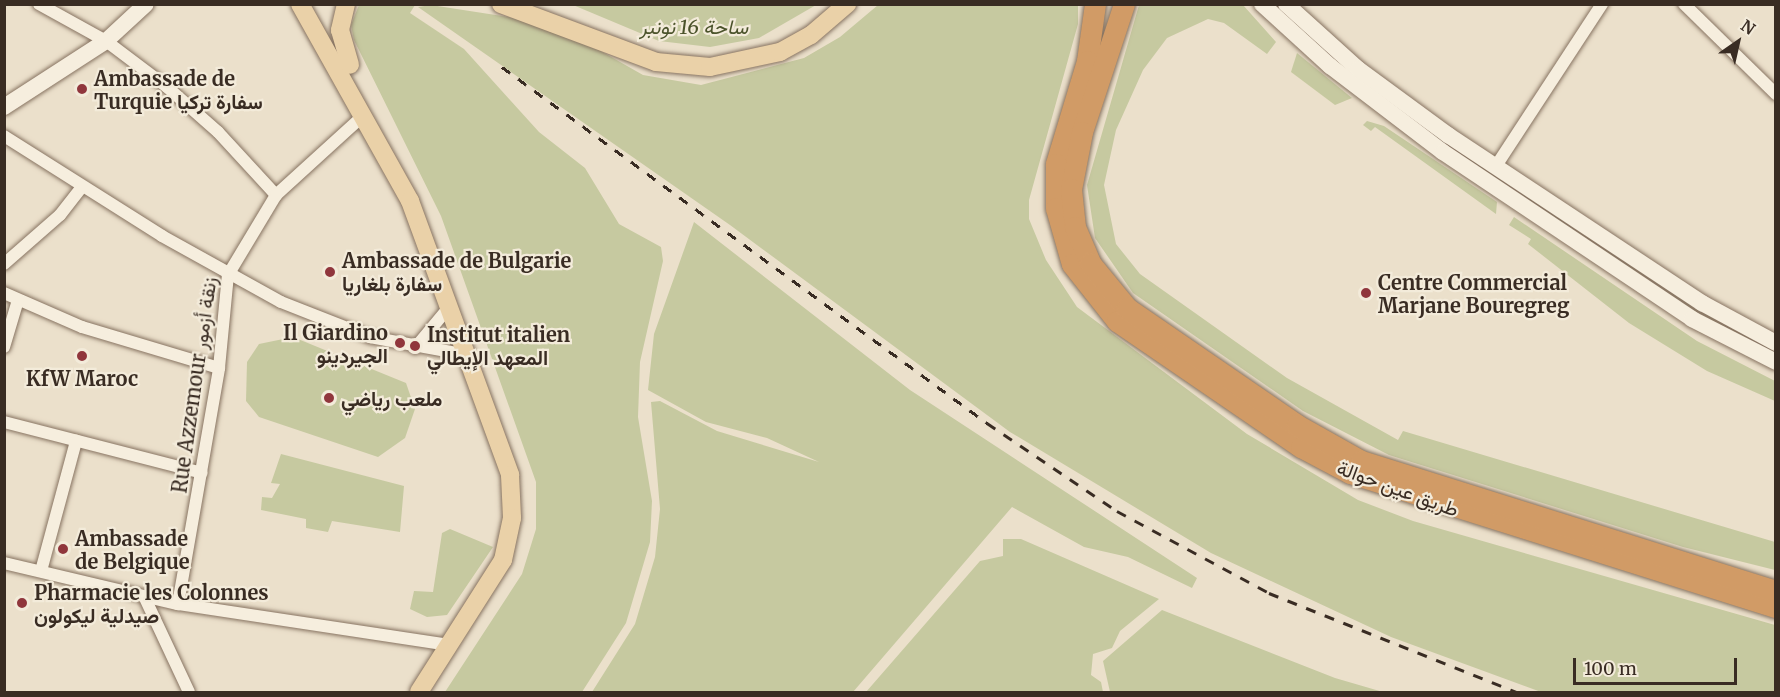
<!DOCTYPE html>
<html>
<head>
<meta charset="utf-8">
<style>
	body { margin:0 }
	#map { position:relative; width:1780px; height:697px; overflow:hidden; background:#ebe0cb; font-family:Merriweather,Vazirmatn,serif }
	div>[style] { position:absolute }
	.green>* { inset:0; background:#c6c9a0 }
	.roads { filter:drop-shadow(0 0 2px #877361) drop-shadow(0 0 2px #877361) }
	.street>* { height:12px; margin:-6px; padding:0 6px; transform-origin:6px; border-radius:6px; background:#f6eede }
	.secondary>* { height:16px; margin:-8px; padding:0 8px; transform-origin:8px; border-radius:8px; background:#f6eede }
	.primary>* { height:18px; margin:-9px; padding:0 9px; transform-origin:9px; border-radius:9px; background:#ead1a8 }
	.highway>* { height:21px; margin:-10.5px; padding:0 10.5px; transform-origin:10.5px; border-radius:10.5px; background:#d19b66 }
	.rail>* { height:3px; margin-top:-1.5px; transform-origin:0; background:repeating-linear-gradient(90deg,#392c23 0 10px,transparent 0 20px) }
	.dots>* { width:16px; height:16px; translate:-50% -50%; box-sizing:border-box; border:3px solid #f3ebda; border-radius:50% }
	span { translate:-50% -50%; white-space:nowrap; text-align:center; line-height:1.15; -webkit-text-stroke:4.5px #f3ebda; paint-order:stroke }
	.park-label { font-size:20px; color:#4b532b; font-style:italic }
	.poi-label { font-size:20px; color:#392c23; font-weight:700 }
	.left { translate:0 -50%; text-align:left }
	.right { translate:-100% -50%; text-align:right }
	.street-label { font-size:20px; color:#392c23 }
	.frame { position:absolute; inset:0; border:6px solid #392c23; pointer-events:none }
	.north { position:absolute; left:1708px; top:12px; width:60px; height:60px; -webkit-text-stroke:4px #f3ebda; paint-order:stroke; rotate:34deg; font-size:16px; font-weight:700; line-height:24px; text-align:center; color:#392c23 }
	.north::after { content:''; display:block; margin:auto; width:21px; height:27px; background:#392c23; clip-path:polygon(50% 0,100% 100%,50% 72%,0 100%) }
	.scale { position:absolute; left:1573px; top:658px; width:164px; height:27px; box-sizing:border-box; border:3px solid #392c23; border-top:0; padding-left:8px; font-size:18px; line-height:21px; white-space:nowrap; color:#392c23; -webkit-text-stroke:4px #f3ebda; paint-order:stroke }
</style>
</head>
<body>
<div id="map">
	<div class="green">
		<div style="clip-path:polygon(359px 5px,415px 5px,410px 13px,464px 49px,539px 132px,585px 168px,619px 224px,661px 247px,663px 261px,640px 362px,638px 417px,652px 501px,650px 542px,626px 623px,582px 692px,445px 692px,522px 574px,536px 529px,536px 482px,441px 216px,354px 40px,351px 25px)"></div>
		<div style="clip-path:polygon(431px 5px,521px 19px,576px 37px,643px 75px,701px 85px,804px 58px,840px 37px,878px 5px,1078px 5px,1078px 24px,1029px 200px,1029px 219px,1046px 260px,1077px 307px,1247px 434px,1358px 500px,1413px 521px,1775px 625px,1775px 692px,1541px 692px,1391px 637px,1211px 553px,1010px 432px,730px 225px,418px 7px)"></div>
		<div style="clip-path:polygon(573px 5px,816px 5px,759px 38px,710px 47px,659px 41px)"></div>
		<div style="clip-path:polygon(1139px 5px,1243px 5px,1276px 42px,1267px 54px,1224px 23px,1208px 19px,1167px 38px,1143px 70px,1116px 130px,1104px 185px,1116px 244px,1140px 274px,1287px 378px,1398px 440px,1403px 431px,1775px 542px,1775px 570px,1683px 547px,1389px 455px,1303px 411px,1133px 293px,1095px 238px,1087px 185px)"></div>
		<div style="clip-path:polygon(1270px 5px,1692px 304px,1775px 355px,1690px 308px,1463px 157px,1382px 100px)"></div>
		<div style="clip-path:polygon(1297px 53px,1352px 98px,1335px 105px,1291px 72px)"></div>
		<div style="clip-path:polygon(1367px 121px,1384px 126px,1497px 202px,1496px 214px,1375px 127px,1371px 131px,1363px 125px)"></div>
		<div style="clip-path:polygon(1514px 217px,1697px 341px,1775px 381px,1775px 401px,1707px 371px,1629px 323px,1528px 244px,1531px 239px,1509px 225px)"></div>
		<div style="clip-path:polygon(694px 222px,910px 390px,1197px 578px,1192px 588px,1128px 557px,1084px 547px,1012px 507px,853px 692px,592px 692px,635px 624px,655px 557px,660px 509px,651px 402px,660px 401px,717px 431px,819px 462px,767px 438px,706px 422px,648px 390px,654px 334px)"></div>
		<div style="clip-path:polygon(293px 337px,406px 383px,415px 409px,405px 438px,378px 457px,259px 417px,246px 401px,247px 362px,259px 344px)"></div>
		<div style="clip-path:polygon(281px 454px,404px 486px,400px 532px,332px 521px,328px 532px,306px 528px,306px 519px,261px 510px,262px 497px,272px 498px,280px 484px,271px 483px)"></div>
		<div style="clip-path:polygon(450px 529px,493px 547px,447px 615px,427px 617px,410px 609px,414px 591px,433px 592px,442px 533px)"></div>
		<div style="clip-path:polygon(1003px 539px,1021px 539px,1159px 599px,1120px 631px,1112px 648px,1093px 654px,1091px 675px,1101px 682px,1103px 692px,866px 692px,980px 561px,1003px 556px)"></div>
		<div style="clip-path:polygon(1162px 610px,1335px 678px,1383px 692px,1110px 692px,1103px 661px)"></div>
	</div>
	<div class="roads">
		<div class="street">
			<div style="left:39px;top:4px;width:77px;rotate:28.9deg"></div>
			<div style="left:106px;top:41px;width:76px;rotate:37deg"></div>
			<div style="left:167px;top:87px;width:68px;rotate:41.4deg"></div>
			<div style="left:218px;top:132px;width:86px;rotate:47.4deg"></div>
			<div style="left:1684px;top:4px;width:129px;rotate:44.4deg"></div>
			<div style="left:4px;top:136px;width:187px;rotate:32.3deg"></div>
			<div style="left:162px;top:236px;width:136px;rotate:29deg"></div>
			<div style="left:281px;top:302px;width:96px;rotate:21.5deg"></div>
			<div style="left:370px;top:337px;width:100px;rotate:10.4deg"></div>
			<div style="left:1496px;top:166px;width:194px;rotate:-56.8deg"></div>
			<div style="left:4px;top:264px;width:74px;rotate:-41.2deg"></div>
			<div style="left:60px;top:215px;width:36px;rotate:-52deg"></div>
			<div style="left:4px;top:293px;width:85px;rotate:23.6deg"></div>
			<div style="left:82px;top:327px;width:143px;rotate:16.7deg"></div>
			<div style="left:4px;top:347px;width:49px;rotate:-73.4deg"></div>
			<div style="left:415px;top:348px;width:55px;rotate:-50.2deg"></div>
			<div style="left:4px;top:422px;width:204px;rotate:14.4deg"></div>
			<div style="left:4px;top:563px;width:179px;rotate:13.3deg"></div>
			<div style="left:178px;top:604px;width:275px;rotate:8.6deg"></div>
			<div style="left:41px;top:571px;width:135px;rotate:-74.9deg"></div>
			<div style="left:144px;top:596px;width:106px;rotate:64.9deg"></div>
			<div style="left:178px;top:604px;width:240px;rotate:-80.1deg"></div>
			<div style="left:219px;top:368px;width:93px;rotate:-84.5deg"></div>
			<div style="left:228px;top:275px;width:93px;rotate:-59deg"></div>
			<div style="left:276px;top:195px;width:119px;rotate:-42.3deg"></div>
		</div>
		<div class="secondary">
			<div style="left:1262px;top:4px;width:92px;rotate:42.4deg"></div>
			<div style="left:1330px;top:66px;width:142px;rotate:37.3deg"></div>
			<div style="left:1443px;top:152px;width:300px;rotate:33.8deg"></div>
			<div style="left:1692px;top:319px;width:94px;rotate:27.1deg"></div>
			<div style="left:1286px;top:4px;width:97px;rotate:42.1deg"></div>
			<div style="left:1358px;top:69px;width:112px;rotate:36.3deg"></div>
			<div style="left:1448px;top:135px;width:305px;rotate:33.5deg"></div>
			<div style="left:1702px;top:303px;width:84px;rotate:28.4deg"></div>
			<div style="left:4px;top:107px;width:121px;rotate:-32.9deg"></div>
			<div style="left:106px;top:41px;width:54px;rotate:-42.8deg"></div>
		</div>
		<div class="primary">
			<div style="left:300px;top:4px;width:226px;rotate:60.8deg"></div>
			<div style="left:410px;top:201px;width:292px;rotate:69.9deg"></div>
			<div style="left:510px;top:475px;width:43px;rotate:87.3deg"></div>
			<div style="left:512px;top:518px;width:43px;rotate:102.1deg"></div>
			<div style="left:503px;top:560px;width:156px;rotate:122.5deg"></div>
			<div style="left:346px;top:4px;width:27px;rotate:103deg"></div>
			<div style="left:340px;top:30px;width:36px;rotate:74deg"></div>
			<div style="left:501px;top:4px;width:165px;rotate:20.5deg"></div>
			<div style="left:656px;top:62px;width:54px;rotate:5.3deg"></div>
			<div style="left:710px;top:67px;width:72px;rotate:-12.1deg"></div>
			<div style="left:780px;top:52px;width:35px;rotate:-29deg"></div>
			<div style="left:811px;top:35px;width:48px;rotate:-40.7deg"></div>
		</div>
		<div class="highway">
			<div style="left:1095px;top:4px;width:58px;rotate:98deg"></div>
			<div style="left:1087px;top:61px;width:108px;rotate:106.8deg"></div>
			<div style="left:1056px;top:164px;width:44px;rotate:90deg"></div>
			<div style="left:1056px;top:208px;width:58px;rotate:74.1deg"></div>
			<div style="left:1072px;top:264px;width:73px;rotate:51.7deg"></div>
			<div style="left:1117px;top:321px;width:223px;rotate:34.4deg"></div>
			<div style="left:1301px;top:447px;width:55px;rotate:28deg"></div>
			<div style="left:1350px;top:473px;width:447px;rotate:17.5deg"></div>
			<div style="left:1124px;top:4px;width:135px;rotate:108.2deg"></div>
			<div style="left:1082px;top:132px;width:58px;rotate:100.9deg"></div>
			<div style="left:1071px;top:189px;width:38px;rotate:84deg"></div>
			<div style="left:1075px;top:227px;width:39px;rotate:67deg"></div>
			<div style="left:1090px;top:263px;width:58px;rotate:50.6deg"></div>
			<div style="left:1127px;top:308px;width:206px;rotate:34.5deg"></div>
			<div style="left:1297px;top:425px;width:73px;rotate:29.4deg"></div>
			<div style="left:1361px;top:461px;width:435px;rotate:17.4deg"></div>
		</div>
	</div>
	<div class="rail">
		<div style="left:502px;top:67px;width:602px;rotate:36.28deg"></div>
		<div style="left:987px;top:423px;width:157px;rotate:34.1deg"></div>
		<div style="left:1117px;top:511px;width:173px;rotate:28.3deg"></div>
		<div style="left:1269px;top:593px;width:267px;rotate:21.8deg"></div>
	</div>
	<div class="dots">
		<div style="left:82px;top:89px;background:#90363c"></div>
		<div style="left:330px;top:272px;background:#90363c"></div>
		<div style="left:1366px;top:293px;background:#90363c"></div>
		<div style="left:400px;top:343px;background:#90363c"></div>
		<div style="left:415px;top:346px;background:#90363c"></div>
		<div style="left:82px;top:356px;background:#90363c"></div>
		<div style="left:329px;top:398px;background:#90363c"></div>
		<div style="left:63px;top:549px;background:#90363c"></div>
		<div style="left:22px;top:603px;background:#90363c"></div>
	</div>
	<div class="park-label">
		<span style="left:694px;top:26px">ساحة 16 نونبر</span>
	</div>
	<div class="poi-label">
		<span class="left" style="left:94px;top:90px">Ambassade de<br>Turquie سفارة تركيا</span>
		<span class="left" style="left:342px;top:272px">Ambassade de Bulgarie<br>سفارة بلغاريا</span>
		<span class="left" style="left:1378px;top:294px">Centre Commercial<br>Marjane Bouregreg</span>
		<span class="right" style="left:388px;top:344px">Il Giardino<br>الجيردينو</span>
		<span class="left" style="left:427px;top:346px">Institut italien<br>المعهد الإيطالي</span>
		<span style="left:82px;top:378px">KfW Maroc</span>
		<span class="left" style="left:341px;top:398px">ملعب رياضي</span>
		<span class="left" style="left:75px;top:550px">Ambassade<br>de Belgique</span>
		<span class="left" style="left:34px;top:604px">Pharmacie les Colonnes<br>صيدلية ليكولون</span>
	</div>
	<div class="street-label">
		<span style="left:194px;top:385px;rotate:-82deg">Rue Azzemour زنقة أزمور</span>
		<span style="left:1398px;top:488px;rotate:20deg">طريق عين حوالة</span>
	</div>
	<div class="frame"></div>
	<div class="north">N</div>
	<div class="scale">100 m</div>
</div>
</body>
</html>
